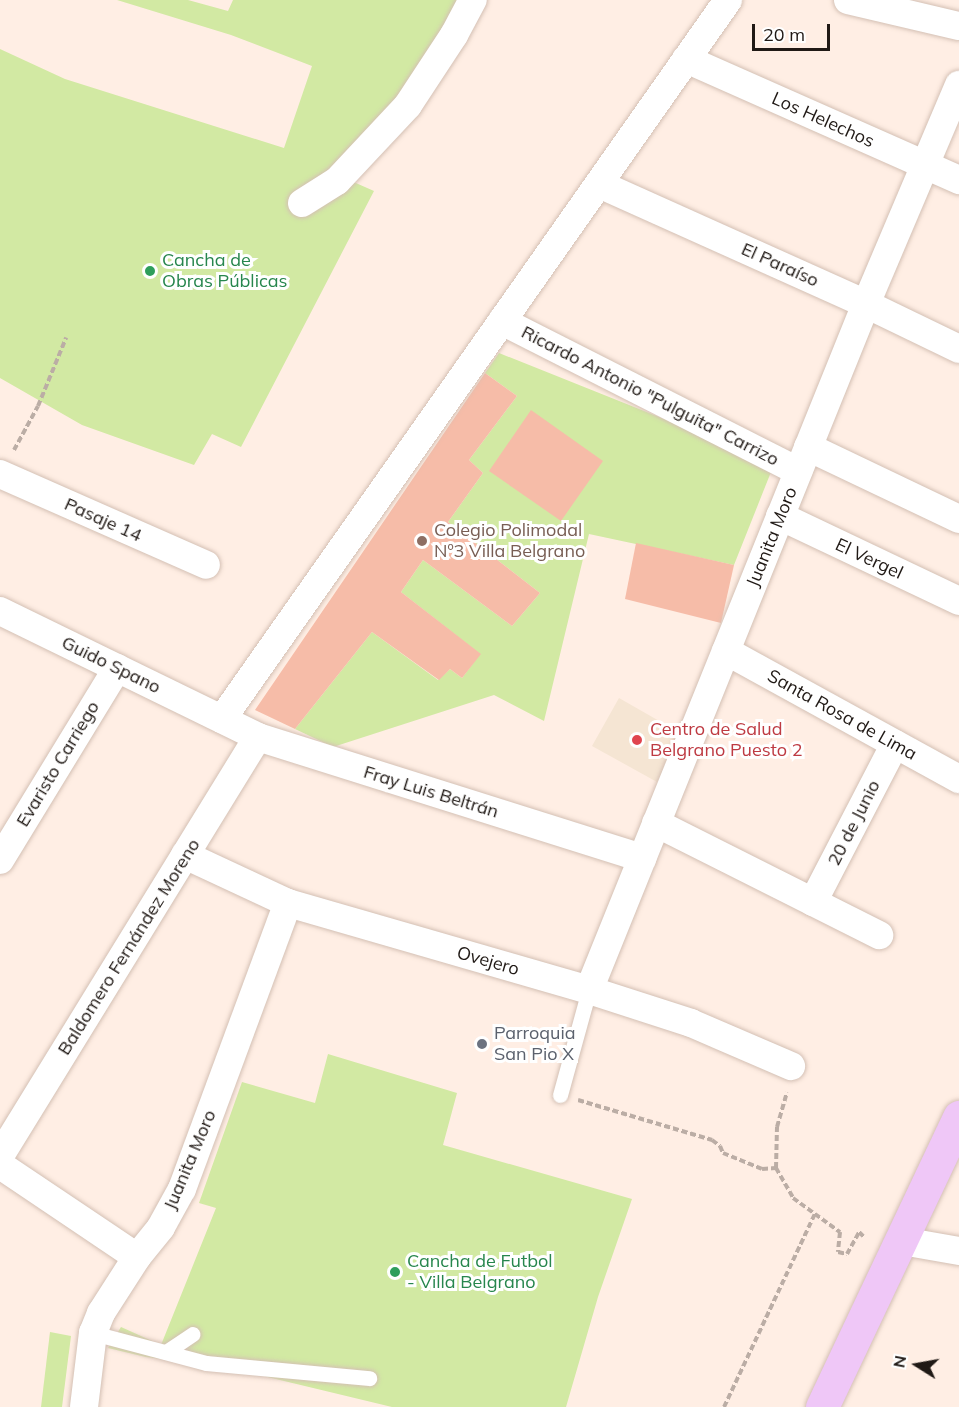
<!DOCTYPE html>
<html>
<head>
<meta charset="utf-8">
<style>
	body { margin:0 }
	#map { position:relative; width:959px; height:1407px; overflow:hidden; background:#ffeee4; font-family:Mulish,sans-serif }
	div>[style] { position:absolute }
	.medical>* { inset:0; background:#f5e5d3 }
	.green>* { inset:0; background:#d2e9a3 }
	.building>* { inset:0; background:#f6bca8 }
	.path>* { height:4px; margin-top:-2px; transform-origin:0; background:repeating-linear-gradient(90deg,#bbada5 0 6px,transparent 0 9px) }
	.roads { filter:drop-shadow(0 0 2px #d4c0b4) drop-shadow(0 0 2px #d4c0b4) }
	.lane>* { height:15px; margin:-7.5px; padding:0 7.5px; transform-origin:7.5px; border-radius:7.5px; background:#fff }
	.street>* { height:28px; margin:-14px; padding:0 14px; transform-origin:14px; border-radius:14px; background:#fff }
	.primary>* { height:33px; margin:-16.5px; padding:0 16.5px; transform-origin:16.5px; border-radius:16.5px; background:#efc7f7 }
	.dots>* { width:16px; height:16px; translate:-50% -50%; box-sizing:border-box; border:3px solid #fff; border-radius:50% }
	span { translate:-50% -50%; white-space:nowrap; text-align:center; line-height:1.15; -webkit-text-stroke:6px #fff; paint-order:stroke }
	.street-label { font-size:18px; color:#201915 }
	.leisure-label { font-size:18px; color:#27864d }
	.left { translate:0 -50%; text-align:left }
	.education-label { font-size:18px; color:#785e54 }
	.health-label { font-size:18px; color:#be3a42 }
	.worship-label { font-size:18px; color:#5b616d }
	.north { position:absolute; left:887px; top:1335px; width:60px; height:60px; -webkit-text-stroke:4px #fff; paint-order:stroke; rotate:281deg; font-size:16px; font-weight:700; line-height:24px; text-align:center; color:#201915 }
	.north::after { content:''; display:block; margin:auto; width:21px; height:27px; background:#201915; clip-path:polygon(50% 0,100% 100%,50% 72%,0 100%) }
	.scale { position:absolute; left:752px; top:24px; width:78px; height:27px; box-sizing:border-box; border:3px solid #201915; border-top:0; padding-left:8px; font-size:18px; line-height:21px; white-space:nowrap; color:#201915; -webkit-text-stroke:4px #fff; paint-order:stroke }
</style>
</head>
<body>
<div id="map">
	<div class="medical">
		<div style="clip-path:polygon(619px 698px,682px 734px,657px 782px,592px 746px)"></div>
	</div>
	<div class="green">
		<div style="clip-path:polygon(117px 0,188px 0,228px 11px,233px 0,465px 0,349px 180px,374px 191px,241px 447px,212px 434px,194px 465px,82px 425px,0 378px,0 49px,65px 79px,284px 148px,312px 66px,231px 35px)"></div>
		<div style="clip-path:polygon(499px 353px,764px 459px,771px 472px,734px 565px,589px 534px,544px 721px,494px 695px,333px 747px,295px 729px,372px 632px,438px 680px,450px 669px,462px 678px,480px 654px,401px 592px,423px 560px,512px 626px,540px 593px,448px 522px,483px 473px,469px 460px,517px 396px,485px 373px)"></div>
		<div style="clip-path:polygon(328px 1054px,457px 1093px,443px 1145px,632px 1199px,598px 1297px,566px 1407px,392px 1407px,226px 1367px,146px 1357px,108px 1348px,121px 1327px,161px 1345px,216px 1208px,199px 1203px,242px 1082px,315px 1103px)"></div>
		<div style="clip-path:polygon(50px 1332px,71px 1336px,62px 1407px,41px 1407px)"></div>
	</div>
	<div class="building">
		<div style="clip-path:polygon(485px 373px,517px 396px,469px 460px,483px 473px,448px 522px,540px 593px,512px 626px,423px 560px,401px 592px,481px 654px,462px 678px,450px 669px,439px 680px,372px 632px,295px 729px,255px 710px)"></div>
		<div style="clip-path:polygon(531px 410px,603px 461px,561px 521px,489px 471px)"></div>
		<div style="clip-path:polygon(636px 543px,734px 565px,721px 623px,625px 599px)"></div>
	</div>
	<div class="path">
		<div style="left:14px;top:450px;width:50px;rotate:-61.4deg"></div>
		<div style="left:38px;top:406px;width:74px;rotate:-67.6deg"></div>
		<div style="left:578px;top:1100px;width:140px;rotate:16.6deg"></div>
		<div style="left:712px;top:1140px;width:10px;rotate:37deg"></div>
		<div style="left:720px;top:1146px;width:8px;rotate:67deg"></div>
		<div style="left:723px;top:1153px;width:42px;rotate:22.3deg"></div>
		<div style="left:762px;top:1169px;width:14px;rotate:-4deg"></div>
		<div style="left:776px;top:1168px;width:34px;rotate:60deg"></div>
		<div style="left:793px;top:1198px;width:58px;rotate:35.9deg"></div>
		<div style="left:840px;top:1232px;width:20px;rotate:96deg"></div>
		<div style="left:838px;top:1252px;width:9px;rotate:13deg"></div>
		<div style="left:847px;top:1254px;width:25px;rotate:-61deg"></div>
		<div style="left:859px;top:1232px;width:8px;rotate:45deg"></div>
		<div style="left:776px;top:1168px;width:41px;rotate:-88.6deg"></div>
		<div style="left:777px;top:1127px;width:36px;rotate:-74deg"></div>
		<div style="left:724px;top:1407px;width:213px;rotate:-64.8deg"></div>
	</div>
	<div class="roads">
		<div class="lane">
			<div style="left:560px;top:1095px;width:109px;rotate:-74.6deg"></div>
			<div style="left:93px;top:1333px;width:117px;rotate:14.9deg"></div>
			<div style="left:206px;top:1363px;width:164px;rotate:5.3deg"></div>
			<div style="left:166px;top:1352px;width:32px;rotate:-34deg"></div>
		</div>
		<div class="street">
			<div style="left:848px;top:0;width:114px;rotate:13.2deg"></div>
			<div style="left:686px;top:59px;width:299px;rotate:23.9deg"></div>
			<div style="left:599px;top:184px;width:293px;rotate:24.2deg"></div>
			<div style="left:866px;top:304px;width:103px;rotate:25.8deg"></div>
			<div style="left:302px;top:203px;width:41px;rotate:-32.2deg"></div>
			<div style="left:337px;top:181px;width:104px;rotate:-46.9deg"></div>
			<div style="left:408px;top:105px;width:84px;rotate:-56.7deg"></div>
			<div style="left:454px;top:35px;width:40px;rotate:-62deg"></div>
			<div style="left:502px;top:321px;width:332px;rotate:26.9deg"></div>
			<div style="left:808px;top:447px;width:167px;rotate:25.5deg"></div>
			<div style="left:0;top:474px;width:225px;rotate:23.8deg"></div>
			<div style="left:780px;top:516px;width:198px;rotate:25.4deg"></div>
			<div style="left:0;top:611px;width:287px;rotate:26deg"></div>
			<div style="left:258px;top:737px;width:403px;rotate:17.5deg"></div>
			<div style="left:726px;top:651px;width:266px;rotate:28.8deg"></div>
			<div style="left:222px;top:719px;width:879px;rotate:-54.86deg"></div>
			<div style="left:656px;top:823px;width:250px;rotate:26.7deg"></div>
			<div style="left:185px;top:855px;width:114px;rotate:25deg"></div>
			<div style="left:288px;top:903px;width:313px;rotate:16.1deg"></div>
			<div style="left:589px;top:990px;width:107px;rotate:17.9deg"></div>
			<div style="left:691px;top:1023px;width:109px;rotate:23.3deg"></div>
			<div style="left:0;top:860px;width:225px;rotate:-58.6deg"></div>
			<div style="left:813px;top:902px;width:178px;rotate:-62.6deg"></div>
			<div style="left:589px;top:990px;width:740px;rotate:-68.01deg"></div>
			<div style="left:866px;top:304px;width:238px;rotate:-67deg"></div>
			<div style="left:0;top:1156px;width:492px;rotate:-58.4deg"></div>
			<div style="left:0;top:1165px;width:165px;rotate:33.9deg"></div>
			<div style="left:902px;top:1241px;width:58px;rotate:10deg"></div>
			<div style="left:84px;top:1407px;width:75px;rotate:-83.1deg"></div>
			<div style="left:93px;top:1333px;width:22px;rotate:-68deg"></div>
			<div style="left:101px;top:1313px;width:67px;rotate:-57.3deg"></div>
			<div style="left:137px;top:1257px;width:38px;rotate:-51deg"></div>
			<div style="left:161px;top:1227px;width:43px;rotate:-61.1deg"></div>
			<div style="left:182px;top:1189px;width:305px;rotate:-69.7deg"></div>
		</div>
		<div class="primary">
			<div style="left:822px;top:1407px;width:321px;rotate:-64.7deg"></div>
		</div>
	</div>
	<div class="dots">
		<div style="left:150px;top:271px;background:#2e9e5b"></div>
		<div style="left:422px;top:541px;background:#8d6e63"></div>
		<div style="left:637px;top:740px;background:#e0444e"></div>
		<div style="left:482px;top:1044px;background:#6b7280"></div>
		<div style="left:395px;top:1272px;background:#2e9e5b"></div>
	</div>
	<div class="street-label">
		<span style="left:823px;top:120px;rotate:24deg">Los Helechos</span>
		<span style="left:780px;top:265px;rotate:24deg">El Paraíso</span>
		<span style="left:650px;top:396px;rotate:27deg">Ricardo Antonio "Pulguita" Carrizo</span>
		<span style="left:103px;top:520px;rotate:24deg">Pasaje 14</span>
		<span style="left:772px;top:537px;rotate:-68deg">Juanita Moro</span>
		<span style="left:869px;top:559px;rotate:25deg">El Vergel</span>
		<span style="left:111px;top:665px;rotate:26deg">Guido Spano</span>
		<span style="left:842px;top:715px;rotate:29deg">Santa Rosa de Lima</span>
		<span style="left:58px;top:764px;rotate:-59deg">Evaristo Carriego</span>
		<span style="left:431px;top:792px;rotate:17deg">Fray Luis Beltrán</span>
		<span style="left:854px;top:823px;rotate:-63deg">20 de Junio</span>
		<span style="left:129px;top:947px;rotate:-58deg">Baldomero Fernández Moreno</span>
		<span style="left:488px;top:961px;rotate:16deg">Ovejero</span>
		<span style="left:190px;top:1160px;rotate:-67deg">Juanita Moro</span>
	</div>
	<div class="leisure-label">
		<span class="left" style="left:162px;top:271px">Cancha de<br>Obras Públicas</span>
		<span class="left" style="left:407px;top:1272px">Cancha de Futbol<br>- Villa Belgrano</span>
	</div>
	<div class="education-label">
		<span class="left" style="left:434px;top:541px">Colegio Polimodal<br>Nº3 Villa Belgrano</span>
	</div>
	<div class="health-label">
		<span class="left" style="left:650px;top:740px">Centro de Salud<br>Belgrano Puesto 2</span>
	</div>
	<div class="worship-label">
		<span class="left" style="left:494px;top:1044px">Parroquia<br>San Pio X</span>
	</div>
	<div class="north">N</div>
	<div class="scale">20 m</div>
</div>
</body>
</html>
